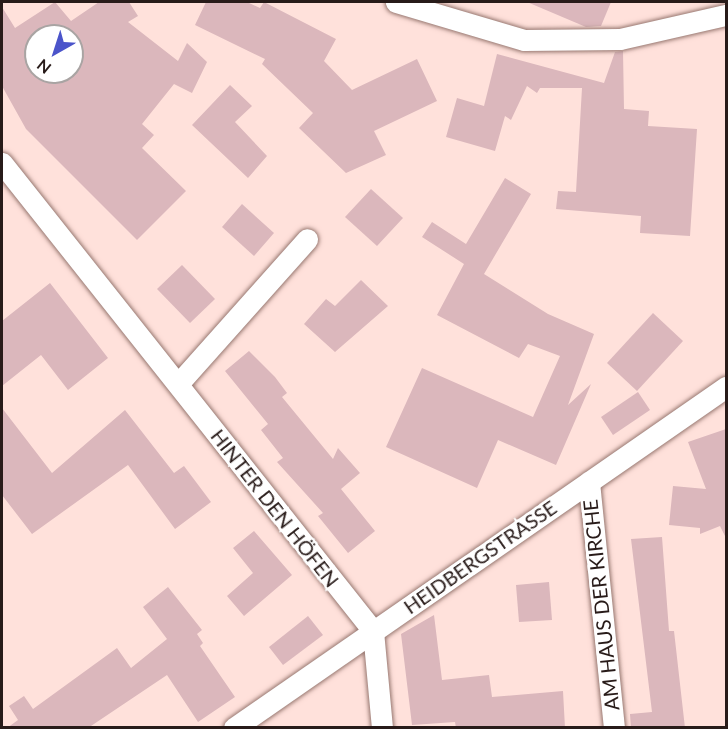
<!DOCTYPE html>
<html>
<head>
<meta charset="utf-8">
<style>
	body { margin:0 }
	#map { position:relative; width:728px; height:729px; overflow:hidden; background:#ffe1db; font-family:Lato,sans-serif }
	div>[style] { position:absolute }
	.building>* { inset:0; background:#dbb7bc }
	.roads { filter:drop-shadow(0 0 2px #987871) drop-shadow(0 0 2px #987871) }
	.street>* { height:21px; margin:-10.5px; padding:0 10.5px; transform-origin:10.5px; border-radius:10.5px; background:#fff }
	span { translate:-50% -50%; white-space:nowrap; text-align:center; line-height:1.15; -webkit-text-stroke:5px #fff; paint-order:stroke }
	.street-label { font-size:20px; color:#281b19 }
	.frame { position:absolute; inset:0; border:3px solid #281b19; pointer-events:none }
	.north { position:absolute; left:24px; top:24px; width:60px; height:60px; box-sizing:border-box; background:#fff; border:2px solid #a9a4a3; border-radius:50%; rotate:219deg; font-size:16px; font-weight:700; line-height:24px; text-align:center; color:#281b19 }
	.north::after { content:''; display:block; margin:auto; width:21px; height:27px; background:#4b54ca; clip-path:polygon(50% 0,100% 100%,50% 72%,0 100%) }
</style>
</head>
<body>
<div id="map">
	<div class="building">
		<div style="clip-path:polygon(evenodd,55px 2px,71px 21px,99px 2px,129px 2px,138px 16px,128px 22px,178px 61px,187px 43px,207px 62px,192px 93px,174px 84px,142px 124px,154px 135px,142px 148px,186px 191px,137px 240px,26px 129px,2px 86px,2px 7px,15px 28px,55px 2px,36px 36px,72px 36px,72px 72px,36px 72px,36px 36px)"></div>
		<div style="clip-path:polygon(206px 2px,247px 2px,260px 8px,264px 2px,336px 39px,324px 61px,352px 90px,417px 59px,437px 101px,374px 131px,386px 155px,346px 173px,299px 128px,313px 113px,262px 64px,265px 59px,195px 25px)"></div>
		<div style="clip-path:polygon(527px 2px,611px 2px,601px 26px,586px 27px)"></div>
		<div style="clip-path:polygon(623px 51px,624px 109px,649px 111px,648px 126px,697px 129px,690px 236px,640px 233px,641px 216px,556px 209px,558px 191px,576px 192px,582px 88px,540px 88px,537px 93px,527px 86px,511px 120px,505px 116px,495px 151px,446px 137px,457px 98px,484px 106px,497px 54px,604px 83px,615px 52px)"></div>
		<div style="clip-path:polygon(230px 85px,252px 106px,235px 122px,267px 156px,248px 178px,192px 125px)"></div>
		<div style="clip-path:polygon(505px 178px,531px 194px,484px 274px,548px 314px,594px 334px,568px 405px,591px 384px,556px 465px,498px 440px,477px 488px,386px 447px,422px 368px,533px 417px,560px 356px,528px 344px,519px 358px,437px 315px,464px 264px,422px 237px,432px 222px,466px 244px)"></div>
		<div style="clip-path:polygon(371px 189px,403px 218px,377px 246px,345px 217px)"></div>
		<div style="clip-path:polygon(242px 204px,274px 233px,254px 256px,222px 227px)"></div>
		<div style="clip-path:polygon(182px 265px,215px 299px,190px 323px,157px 289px)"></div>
		<div style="clip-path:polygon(361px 280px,388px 306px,335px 352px,304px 324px,326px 299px,335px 306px)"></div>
		<div style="clip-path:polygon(50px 283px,108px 358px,68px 390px,41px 355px,2px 386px,2px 321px)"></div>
		<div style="clip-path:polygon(653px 313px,683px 341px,637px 391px,607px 363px)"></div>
		<div style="clip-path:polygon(249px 351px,275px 377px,287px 393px,282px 397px,333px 459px,338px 448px,360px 473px,341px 489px,375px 531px,348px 553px,318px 516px,323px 513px,277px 462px,283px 458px,261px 430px,268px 424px,225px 371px)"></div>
		<div style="clip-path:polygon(638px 392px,650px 410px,613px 435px,601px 417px)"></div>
		<div style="clip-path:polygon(2px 408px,52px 473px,125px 410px,174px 473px,184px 466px,211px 502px,175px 529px,128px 465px,32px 534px,2px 495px)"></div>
		<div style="clip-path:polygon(726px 429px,726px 538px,720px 526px,700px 534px,700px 528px,669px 525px,673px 486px,706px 489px,688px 442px)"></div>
		<div style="clip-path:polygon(254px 531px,292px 575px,244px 616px,227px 596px,253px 573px,233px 548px)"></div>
		<div style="clip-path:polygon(662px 537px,669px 631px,674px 631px,685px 728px,631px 728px,630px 714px,652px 712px,631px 539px)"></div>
		<div style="clip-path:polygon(549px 582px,552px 620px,519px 622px,516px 585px)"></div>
		<div style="clip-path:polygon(168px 587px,202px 630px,197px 634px,203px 643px,200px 646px,235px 697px,198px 722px,167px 675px,88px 728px,7px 728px,18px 720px,9px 706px,24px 696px,33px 709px,117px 648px,131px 668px,167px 639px,143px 607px)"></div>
		<div style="clip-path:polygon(434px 615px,442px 680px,489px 675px,492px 697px,563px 691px,565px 728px,456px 728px,455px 722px,412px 725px,401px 634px)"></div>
		<div style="clip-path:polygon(308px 616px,323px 635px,283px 665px,269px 647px)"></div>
	</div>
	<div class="roads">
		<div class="street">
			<div style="left:396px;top:2px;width:134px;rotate:16.5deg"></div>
			<div style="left:524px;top:40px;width:96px;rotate:-0.6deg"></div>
			<div style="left:620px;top:39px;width:109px;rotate:-12.8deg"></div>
			<div style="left:2px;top:163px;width:597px;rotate:51.59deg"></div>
			<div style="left:178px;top:384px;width:194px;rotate:-48.3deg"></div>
			<div style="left:589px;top:482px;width:247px;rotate:84.2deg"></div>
			<div style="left:373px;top:631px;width:97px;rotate:84.7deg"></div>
			<div style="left:234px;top:728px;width:599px;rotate:-34.73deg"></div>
		</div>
	</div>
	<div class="street-label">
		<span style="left:275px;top:508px;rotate:52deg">HINTER DEN HÖFEN</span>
		<span style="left:480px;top:557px;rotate:-35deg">HEIDBERGSTRASSE</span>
		<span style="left:601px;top:605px;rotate:-96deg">AM HAUS DER KIRCHE</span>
	</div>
	<div class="frame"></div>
	<div class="north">N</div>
</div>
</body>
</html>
